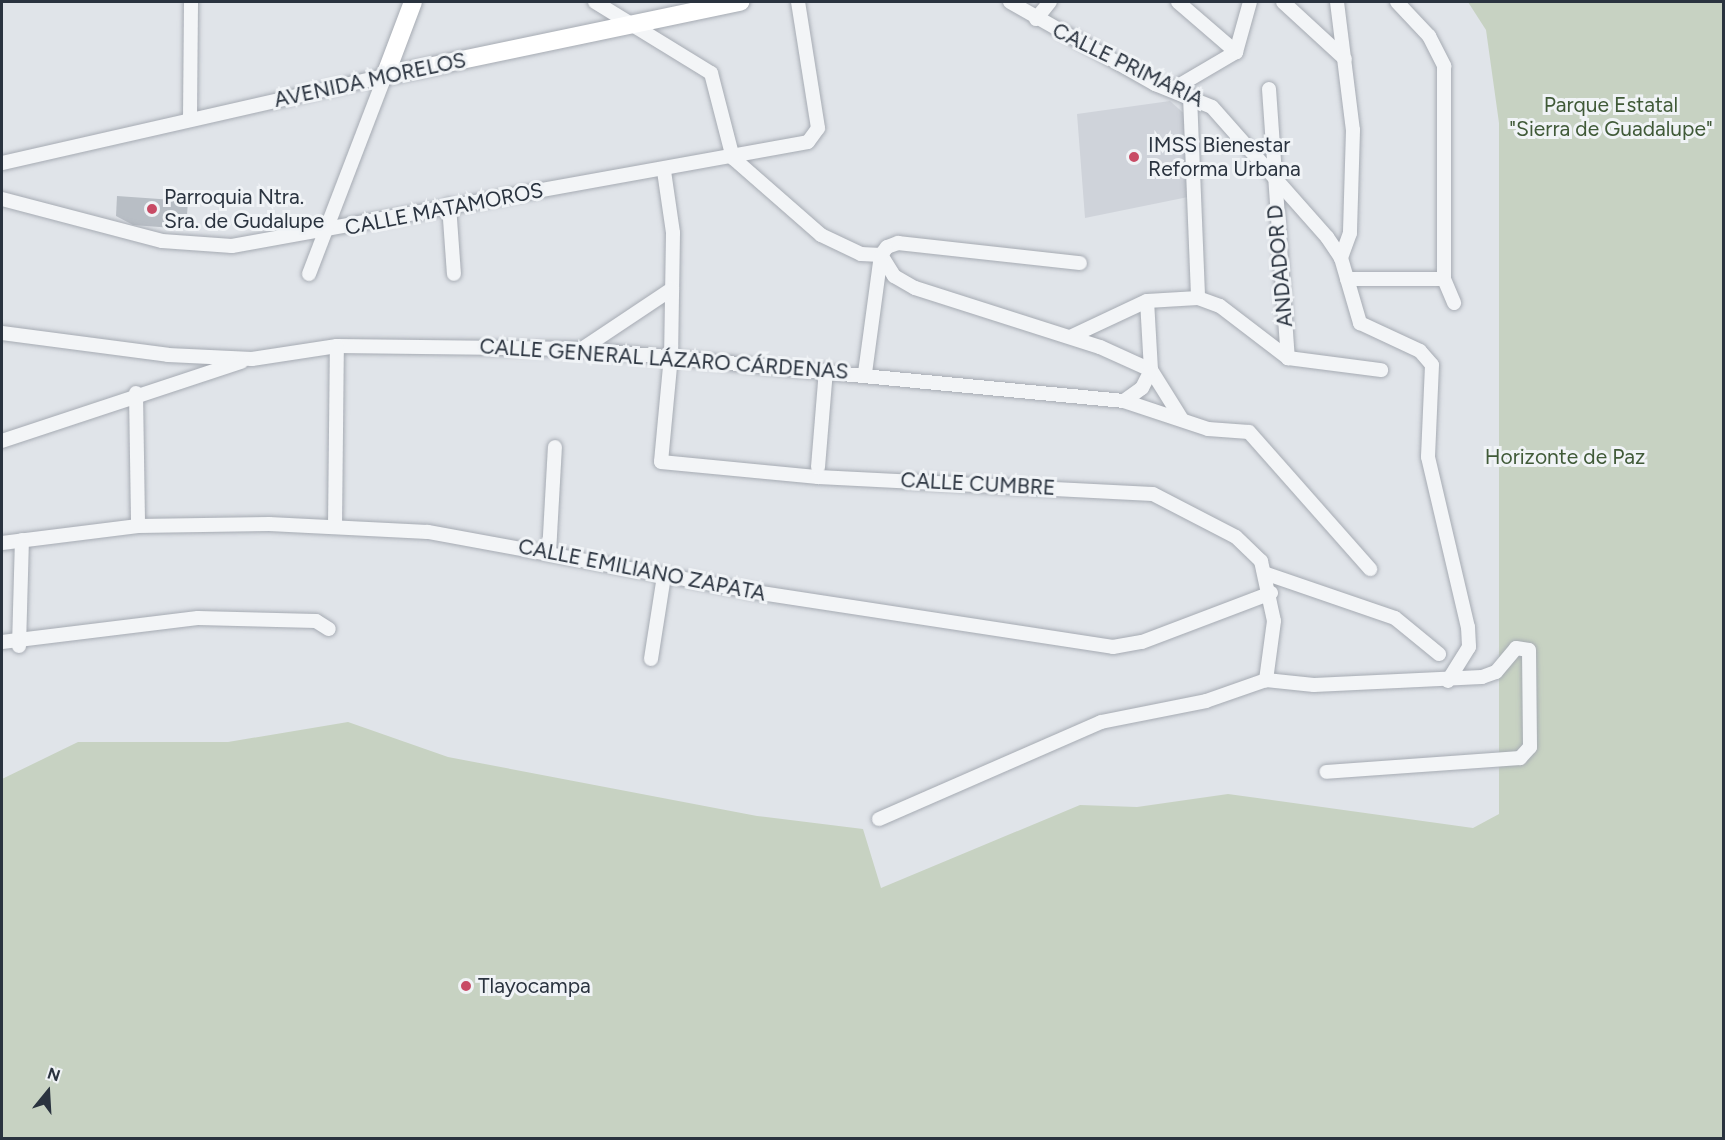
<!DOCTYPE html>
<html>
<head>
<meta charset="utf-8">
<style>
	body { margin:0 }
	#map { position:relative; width:1725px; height:1140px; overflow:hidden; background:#e0e4e9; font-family:Figtree,sans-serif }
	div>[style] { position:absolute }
	.built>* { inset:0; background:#cfd3da }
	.green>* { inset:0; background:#c7d2c2 }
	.building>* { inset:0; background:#b8bec5 }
	.roads { filter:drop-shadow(0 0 2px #a6abb3) drop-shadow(0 0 2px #a6abb3) }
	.street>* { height:14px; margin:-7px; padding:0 7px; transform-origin:7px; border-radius:7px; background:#f3f5f7 }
	.secondary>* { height:18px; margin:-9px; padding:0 9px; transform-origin:9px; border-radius:9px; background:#fff }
	.dots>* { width:16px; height:16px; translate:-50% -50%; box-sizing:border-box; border:3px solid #f0f3f6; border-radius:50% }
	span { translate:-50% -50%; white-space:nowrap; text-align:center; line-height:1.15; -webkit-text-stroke:6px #f0f3f6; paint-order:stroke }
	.street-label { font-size:21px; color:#2a333f }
	.park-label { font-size:21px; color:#405a38 }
	.poi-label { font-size:21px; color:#2a333f }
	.left { translate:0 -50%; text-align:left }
	.frame { position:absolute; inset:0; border:3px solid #2a333f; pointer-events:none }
	.north { position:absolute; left:18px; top:1062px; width:60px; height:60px; -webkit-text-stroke:4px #f0f3f6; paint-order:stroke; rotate:18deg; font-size:16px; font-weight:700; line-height:24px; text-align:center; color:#2a333f }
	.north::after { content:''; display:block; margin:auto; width:21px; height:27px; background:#2a333f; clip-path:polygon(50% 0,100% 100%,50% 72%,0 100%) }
</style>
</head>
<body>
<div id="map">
	<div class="built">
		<div style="clip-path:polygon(1170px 101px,1188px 117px,1188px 197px,1085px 218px,1077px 114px)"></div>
	</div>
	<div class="green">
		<div style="clip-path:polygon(1468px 2px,1723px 2px,1723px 1138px,2px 1138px,2px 779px,78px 742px,228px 742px,348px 722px,448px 757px,757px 816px,863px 829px,881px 888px,1080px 805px,1137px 807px,1228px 794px,1473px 828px,1499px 814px,1499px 123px,1486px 30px)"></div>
	</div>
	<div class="building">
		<div style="clip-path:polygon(117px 196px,188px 201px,186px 229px,133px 225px,116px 216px)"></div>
	</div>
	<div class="roads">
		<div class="street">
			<div style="left:595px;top:2px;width:136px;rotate:31.5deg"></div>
			<div style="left:711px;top:73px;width:88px;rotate:75.5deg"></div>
			<div style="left:733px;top:158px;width:117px;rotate:41.2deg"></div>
			<div style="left:821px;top:235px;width:44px;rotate:25.4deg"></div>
			<div style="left:861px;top:254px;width:20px;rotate:3deg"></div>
			<div style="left:881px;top:255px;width:25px;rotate:58deg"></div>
			<div style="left:894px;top:276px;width:24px;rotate:30deg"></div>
			<div style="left:915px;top:288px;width:194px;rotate:17.7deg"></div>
			<div style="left:1100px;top:347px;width:56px;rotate:24.3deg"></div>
			<div style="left:1151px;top:370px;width:57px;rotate:58deg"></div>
			<div style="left:1010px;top:2px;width:167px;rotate:29.5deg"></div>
			<div style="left:1155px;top:84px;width:61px;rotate:22deg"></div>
			<div style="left:1212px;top:107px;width:174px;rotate:48.5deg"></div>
			<div style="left:1327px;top:237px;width:25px;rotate:56deg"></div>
			<div style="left:1341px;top:258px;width:68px;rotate:73.7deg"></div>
			<div style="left:1360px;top:323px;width:66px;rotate:25deg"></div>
			<div style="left:1420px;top:351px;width:18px;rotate:49deg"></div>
			<div style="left:1432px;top:365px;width:92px;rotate:92.5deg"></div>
			<div style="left:1428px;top:457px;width:175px;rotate:76.8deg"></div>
			<div style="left:1468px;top:627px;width:20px;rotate:87deg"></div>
			<div style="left:1469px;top:647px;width:40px;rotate:122deg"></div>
			<div style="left:1178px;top:2px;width:77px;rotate:40.8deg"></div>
			<div style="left:1283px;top:2px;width:84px;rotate:42.6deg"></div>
			<div style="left:1337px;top:2px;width:129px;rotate:82.9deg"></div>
			<div style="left:1353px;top:130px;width:103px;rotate:91.7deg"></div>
			<div style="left:1350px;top:233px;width:27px;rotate:110deg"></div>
			<div style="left:1397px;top:2px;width:47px;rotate:46.7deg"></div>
			<div style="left:1429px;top:36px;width:34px;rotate:63deg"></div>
			<div style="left:1444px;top:66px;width:213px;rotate:90deg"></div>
			<div style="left:1444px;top:279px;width:26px;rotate:67deg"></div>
			<div style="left:1036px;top:19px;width:22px;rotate:-51deg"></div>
			<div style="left:1173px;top:89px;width:73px;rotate:-30.4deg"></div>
			<div style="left:1236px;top:52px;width:52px;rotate:-74.4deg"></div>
			<div style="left:1269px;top:89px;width:270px;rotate:86deg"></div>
			<div style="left:1190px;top:96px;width:202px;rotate:87.7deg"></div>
			<div style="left:190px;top:118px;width:116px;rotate:-89.5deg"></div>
			<div style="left:2px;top:163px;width:393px;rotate:-12.8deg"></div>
			<div style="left:664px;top:171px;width:63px;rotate:81.7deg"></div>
			<div style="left:673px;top:233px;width:123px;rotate:90.9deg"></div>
			<div style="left:671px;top:356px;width:106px;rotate:95.4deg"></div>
			<div style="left:661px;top:462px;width:158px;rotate:5.5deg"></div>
			<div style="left:818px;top:477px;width:335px;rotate:2.9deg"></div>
			<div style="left:1153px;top:494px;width:93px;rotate:27.4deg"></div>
			<div style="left:1236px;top:537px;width:35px;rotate:44deg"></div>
			<div style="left:1261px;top:561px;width:61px;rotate:77.8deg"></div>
			<div style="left:1274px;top:621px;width:60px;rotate:97.7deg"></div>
			<div style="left:2px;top:199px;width:165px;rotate:14.7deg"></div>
			<div style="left:162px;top:241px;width:70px;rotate:4.1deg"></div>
			<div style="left:232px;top:246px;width:585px;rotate:-10.23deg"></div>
			<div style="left:808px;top:142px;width:17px;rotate:-54deg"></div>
			<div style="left:818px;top:128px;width:128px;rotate:-99deg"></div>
			<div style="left:449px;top:205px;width:69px;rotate:85.9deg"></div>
			<div style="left:309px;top:274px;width:212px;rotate:-69deg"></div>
			<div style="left:1347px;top:279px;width:97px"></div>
			<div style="left:2px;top:333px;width:167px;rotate:7.5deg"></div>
			<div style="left:168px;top:355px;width:84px;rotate:2.7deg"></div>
			<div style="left:252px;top:359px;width:86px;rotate:-8.7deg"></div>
			<div style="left:337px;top:346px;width:245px;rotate:0.7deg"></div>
			<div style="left:582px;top:349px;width:544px;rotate:5.48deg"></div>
			<div style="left:1124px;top:401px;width:89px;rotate:18.4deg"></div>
			<div style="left:1208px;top:429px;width:41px;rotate:4.2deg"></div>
			<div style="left:1249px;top:432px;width:183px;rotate:48.5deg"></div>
			<div style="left:1070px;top:337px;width:85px;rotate:-25.1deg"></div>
			<div style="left:1147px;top:301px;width:51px;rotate:-3.4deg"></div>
			<div style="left:1198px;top:298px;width:23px;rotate:20deg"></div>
			<div style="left:1220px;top:306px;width:86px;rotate:37.4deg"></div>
			<div style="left:1288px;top:358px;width:94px;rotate:7.4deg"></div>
			<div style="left:582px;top:349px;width:108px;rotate:-33.7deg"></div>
			<div style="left:865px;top:373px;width:119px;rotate:-82.3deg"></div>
			<div style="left:881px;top:255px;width:10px;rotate:-53deg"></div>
			<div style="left:887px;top:247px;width:12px;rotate:-20deg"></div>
			<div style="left:898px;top:243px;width:183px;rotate:6.3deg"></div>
			<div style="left:136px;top:393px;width:133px;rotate:89.1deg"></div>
			<div style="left:1124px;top:401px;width:22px;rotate:-36deg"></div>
			<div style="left:1142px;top:388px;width:20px;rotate:-63deg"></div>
			<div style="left:1151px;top:370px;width:69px;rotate:-93.3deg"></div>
			<div style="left:2px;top:441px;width:252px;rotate:-18.3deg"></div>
			<div style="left:818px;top:467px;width:97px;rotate:-85.3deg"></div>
			<div style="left:335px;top:526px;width:180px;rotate:-89.4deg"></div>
			<div style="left:2px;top:543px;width:137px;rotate:-7.1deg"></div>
			<div style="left:138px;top:526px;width:131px;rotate:-0.9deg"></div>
			<div style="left:269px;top:524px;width:159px;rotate:2.9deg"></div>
			<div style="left:428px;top:532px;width:325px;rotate:10.4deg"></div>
			<div style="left:748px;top:591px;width:369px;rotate:8.7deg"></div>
			<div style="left:1113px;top:647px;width:29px;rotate:-10deg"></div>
			<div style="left:1142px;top:642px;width:138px;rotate:-20.8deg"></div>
			<div style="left:549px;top:553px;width:106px;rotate:-86.8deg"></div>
			<div style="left:1267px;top:574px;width:135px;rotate:19deg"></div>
			<div style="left:1395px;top:618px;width:57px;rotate:39.3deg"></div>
			<div style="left:2px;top:642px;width:197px;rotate:-7deg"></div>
			<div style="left:198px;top:618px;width:118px;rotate:1.5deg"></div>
			<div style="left:316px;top:621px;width:15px;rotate:32deg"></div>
			<div style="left:19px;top:646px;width:106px;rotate:-88.4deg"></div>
			<div style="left:651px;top:659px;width:84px;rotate:-81.1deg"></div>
			<div style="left:879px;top:819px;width:242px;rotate:-23.6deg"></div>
			<div style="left:1101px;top:722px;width:107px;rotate:-11.3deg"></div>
			<div style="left:1206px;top:701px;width:64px;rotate:-19.3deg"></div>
			<div style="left:1266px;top:680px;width:48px;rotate:5.9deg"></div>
			<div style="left:1314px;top:685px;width:168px;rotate:-2.7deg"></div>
			<div style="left:1482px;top:677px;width:15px;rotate:-20deg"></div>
			<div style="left:1496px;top:672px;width:31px;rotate:-50deg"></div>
			<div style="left:1516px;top:648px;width:13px;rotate:9deg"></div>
			<div style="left:1529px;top:650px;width:97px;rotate:89.4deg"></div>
			<div style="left:1530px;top:747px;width:15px;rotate:132deg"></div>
			<div style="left:1520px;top:758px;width:194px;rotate:175.9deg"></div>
		</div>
		<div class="secondary">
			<div style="left:385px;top:76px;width:363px;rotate:-11.8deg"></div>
			<div style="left:385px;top:76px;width:79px;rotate:-69.3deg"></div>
		</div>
	</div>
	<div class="dots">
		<div style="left:1134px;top:157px;background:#c84b65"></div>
		<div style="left:152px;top:209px;background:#c84b65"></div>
		<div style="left:466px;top:986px;background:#c84b65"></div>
	</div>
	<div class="street-label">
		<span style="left:1128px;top:65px;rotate:26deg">CALLE PRIMARIA</span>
		<span style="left:370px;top:80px;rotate:-12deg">AVENIDA MORELOS</span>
		<span style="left:444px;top:209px;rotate:-11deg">CALLE MATAMOROS</span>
		<span style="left:1280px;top:266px;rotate:-95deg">ANDADOR D</span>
		<span style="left:664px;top:359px;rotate:4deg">CALLE GENERAL LÁZARO CÁRDENAS</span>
		<span style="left:978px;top:484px;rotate:3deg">CALLE CUMBRE</span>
		<span style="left:642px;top:570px;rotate:11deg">CALLE EMILIANO ZAPATA</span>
	</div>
	<div class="park-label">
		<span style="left:1611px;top:117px">Parque Estatal<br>"Sierra de Guadalupe"</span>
		<span style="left:1565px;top:457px">Horizonte de Paz</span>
	</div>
	<div class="poi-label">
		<span class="left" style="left:1148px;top:157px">IMSS Bienestar<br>Reforma Urbana</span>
		<span class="left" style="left:164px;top:209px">Parroquia Ntra.<br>Sra. de Gudalupe</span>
		<span class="left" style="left:478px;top:986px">Tlayocampa</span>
	</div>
	<div class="frame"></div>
	<div class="north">N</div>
</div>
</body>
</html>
